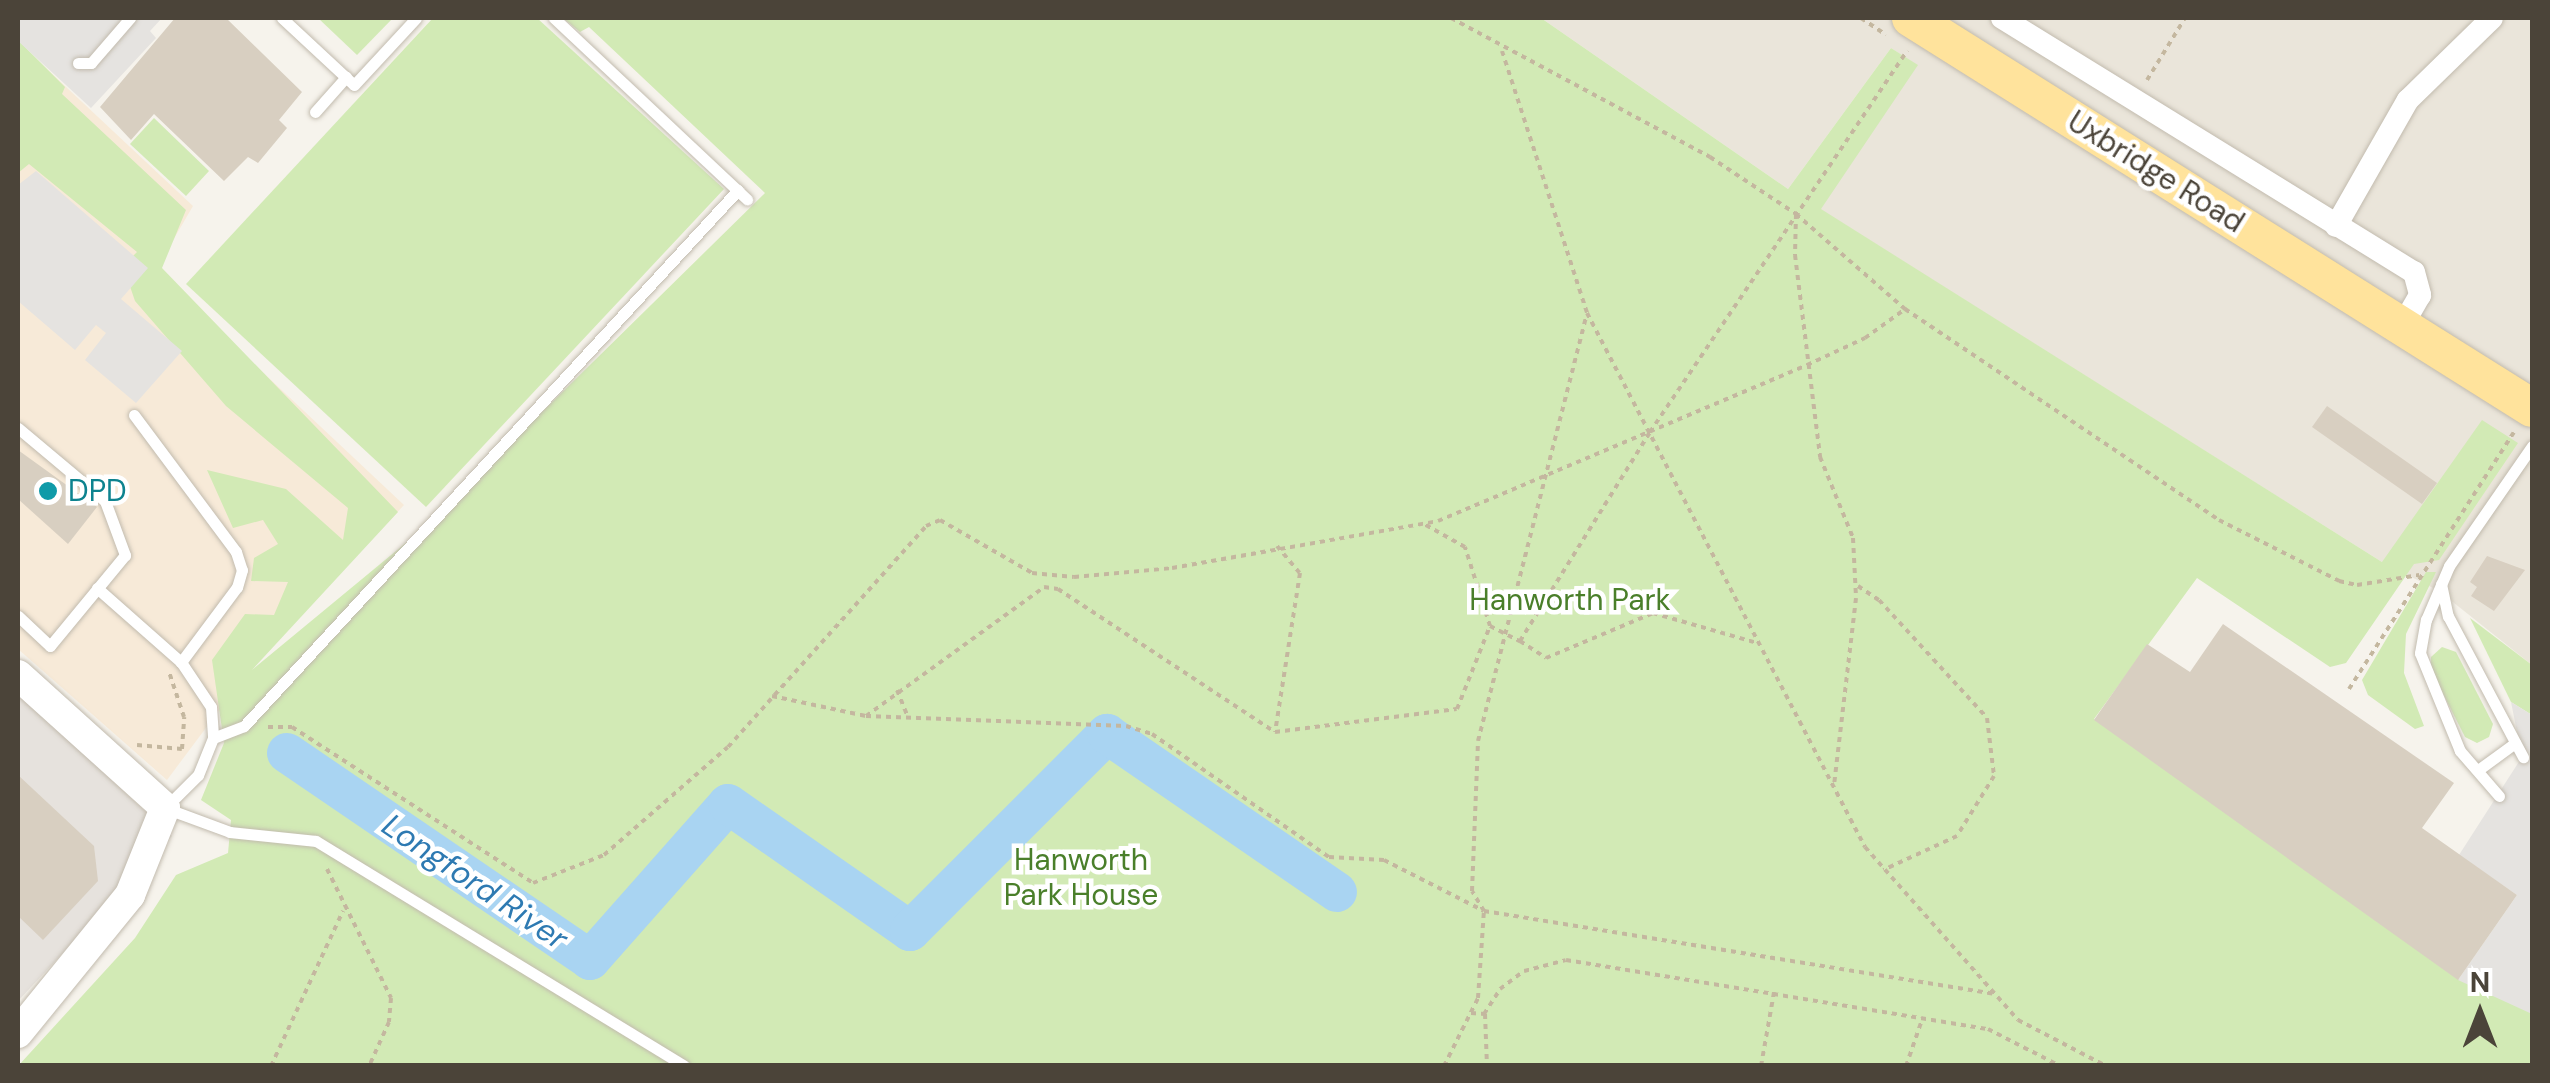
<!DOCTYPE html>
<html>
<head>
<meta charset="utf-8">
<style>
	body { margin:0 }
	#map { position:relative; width:2550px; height:1083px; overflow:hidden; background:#f6f3ec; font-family:"DM Sans",sans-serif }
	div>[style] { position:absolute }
	.residential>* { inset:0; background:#eae5da }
	.commercial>* { inset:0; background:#f7ead8 }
	.industrial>* { inset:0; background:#e6e2dd }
	.green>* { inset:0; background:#d2eab5 }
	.parking>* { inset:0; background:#e5e3e0 }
	.river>* { height:40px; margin:-20px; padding:0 20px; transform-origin:20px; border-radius:20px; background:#a9d4f2 }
	.building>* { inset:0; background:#d8cfc1 }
	.path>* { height:4px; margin-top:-2px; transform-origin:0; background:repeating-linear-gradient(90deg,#c4b79f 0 5px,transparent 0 10px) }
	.roads { filter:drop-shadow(0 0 2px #c2bbae) drop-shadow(0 0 2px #c2bbae) }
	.service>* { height:11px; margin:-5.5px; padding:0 5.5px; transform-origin:5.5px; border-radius:5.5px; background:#fff }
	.minor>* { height:22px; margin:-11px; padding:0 11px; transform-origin:11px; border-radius:11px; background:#fff }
	.tertiary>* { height:30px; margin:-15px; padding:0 15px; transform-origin:15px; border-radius:15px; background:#fff }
	.primary>* { height:38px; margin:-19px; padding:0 19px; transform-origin:19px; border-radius:19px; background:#ffe39c }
	.dots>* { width:28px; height:28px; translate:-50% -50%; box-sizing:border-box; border:5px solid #fff; border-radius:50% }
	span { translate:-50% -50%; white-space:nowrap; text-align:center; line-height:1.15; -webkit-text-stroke:9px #fff; paint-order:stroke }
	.street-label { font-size:30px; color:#4b4439 }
	.culture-label { font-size:30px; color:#0d838f }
	.left { translate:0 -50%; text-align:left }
	.park-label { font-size:30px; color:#4a7f2a }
	.water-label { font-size:32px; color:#2e7ab2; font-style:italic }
	.frame { position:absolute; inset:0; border:20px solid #4b4439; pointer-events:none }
	.north { position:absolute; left:2430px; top:963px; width:100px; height:100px; -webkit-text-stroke:8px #fff; paint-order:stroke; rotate:0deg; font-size:28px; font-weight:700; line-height:40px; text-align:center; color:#4b4439 }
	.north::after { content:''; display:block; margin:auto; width:35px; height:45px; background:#4b4439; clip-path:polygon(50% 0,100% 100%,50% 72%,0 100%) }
</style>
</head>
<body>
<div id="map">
	<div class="residential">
		<div style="clip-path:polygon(1541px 18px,2532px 18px,2532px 665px,2439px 591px,2382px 562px,1820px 209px,1917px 65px,1891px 48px,1788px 189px)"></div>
	</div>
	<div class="commercial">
		<div style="clip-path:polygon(18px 42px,193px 206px,155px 271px,404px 505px,244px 677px,167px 780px,18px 649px)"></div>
	</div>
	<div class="industrial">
		<div style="clip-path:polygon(18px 693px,172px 836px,18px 1001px)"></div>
	</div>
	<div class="green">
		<div style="clip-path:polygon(318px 18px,393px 18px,357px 55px)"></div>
		<div style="clip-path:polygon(433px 18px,537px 18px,724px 189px,426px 507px,186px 284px)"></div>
		<div style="clip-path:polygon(563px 18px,1541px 18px,1788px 189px,1891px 48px,1918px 65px,1821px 209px,2382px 562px,2482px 420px,2518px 443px,2439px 560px,2414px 564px,2346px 663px,2330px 667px,2197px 578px,2094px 719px,2458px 979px,2532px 962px,2532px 1065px,19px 1065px,135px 938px,176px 875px,228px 853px,231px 820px,201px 800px,224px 743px,212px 660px,245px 614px,274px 615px,288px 582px,251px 581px,254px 558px,278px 544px,263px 520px,233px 528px,207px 470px,286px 489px,343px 540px,348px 508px,226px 406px,135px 301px,123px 266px,137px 252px,29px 164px,18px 173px,18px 40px,65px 87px,62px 94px,186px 210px,162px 268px,398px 512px,252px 670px,425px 527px,765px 193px,589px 27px,580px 32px)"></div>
		<div style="clip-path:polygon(154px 118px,209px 171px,186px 196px,130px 144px)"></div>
		<div style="clip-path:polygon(2426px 572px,2436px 572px,2406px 634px,2404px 673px,2424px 726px,2415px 729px,2368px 695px,2362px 680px)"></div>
		<div style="clip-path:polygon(2470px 618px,2532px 665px,2532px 715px,2511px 702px)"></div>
		<div style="clip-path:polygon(2442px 647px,2456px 652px,2493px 724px,2489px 737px,2477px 743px,2465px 737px,2431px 670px,2431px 657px)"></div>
	</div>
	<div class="parking">
		<div style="clip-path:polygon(18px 18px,162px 18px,150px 31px,156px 38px,91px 108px,18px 41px)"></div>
		<div style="clip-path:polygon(36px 171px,148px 268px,121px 299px,182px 351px,136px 403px,85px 360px,106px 333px,96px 325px,75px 350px,18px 301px,18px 185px)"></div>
		<div style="clip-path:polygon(2511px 702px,2532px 715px,2532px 1014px,2458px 980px,2517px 895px,2459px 855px,2522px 757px)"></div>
	</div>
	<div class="river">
		<div style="left:287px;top:753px;width:367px;rotate:34.3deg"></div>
		<div style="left:590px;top:960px;width:208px;rotate:-48.5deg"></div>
		<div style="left:728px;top:804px;width:222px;rotate:34.9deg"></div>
		<div style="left:910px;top:931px;width:279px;rotate:-45deg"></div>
		<div style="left:1107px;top:734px;width:279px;rotate:34.5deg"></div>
	</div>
	<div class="building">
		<div style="clip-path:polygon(175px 18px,226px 18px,302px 92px,279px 120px,287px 128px,258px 163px,248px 157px,224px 181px,154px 114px,131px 140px,100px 107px)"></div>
		<div style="clip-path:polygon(2327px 406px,2437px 483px,2422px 504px,2312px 427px)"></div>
		<div style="clip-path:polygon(18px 450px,97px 507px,68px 544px,18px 499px)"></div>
		<div style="clip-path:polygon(2487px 556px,2525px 570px,2494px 611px,2471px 596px,2477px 587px,2470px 582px)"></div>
		<div style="clip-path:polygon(2223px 624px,2454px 783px,2422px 828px,2517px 895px,2458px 980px,2094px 720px,2147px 644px,2190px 672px)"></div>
		<div style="clip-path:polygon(18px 775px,94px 846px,98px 881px,43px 940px,18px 916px)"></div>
	</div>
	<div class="path">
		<div style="left:1451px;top:18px;width:294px;rotate:28.2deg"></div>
		<div style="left:1710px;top:157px;width:103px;rotate:33.5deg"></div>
		<div style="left:1796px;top:214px;width:145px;rotate:41.1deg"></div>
		<div style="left:1861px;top:18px;width:30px;rotate:34deg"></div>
		<div style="left:1502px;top:51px;width:275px;rotate:72deg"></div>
		<div style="left:1587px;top:313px;width:602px;rotate:62.5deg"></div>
		<div style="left:1865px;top:847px;width:231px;rotate:48.5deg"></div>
		<div style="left:2018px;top:1020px;width:99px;rotate:27.6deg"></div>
		<div style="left:2147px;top:80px;width:73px;rotate:-58.5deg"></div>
		<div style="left:1796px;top:214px;width:41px;rotate:91.4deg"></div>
		<div style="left:1795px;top:255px;width:204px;rotate:82.9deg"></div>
		<div style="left:1820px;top:457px;width:87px;rotate:67.8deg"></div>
		<div style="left:1853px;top:538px;width:60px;rotate:87.1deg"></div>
		<div style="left:1856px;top:598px;width:188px;rotate:96.7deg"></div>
		<div style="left:1277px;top:546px;width:35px;rotate:50deg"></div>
		<div style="left:1300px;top:573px;width:161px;rotate:98.9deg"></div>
		<div style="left:1275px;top:732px;width:183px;rotate:-7.2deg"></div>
		<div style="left:1457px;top:709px;width:89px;rotate:-68.3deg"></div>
		<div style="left:1490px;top:626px;width:83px;rotate:-107.6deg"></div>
		<div style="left:1465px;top:547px;width:47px;rotate:-150.7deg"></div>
		<div style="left:1858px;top:586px;width:25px;rotate:34deg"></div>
		<div style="left:1879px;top:600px;width:160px;rotate:47.5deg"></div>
		<div style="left:1987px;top:718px;width:58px;rotate:83.1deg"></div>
		<div style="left:1994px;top:776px;width:70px;rotate:121.7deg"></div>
		<div style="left:1957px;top:836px;width:81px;rotate:155.3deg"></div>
		<div style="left:1490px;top:626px;width:34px;rotate:27deg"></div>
		<div style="left:1520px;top:641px;width:246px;rotate:-58.1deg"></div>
		<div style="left:1650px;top:432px;width:460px;rotate:-56deg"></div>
		<div style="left:1520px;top:641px;width:31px;rotate:33deg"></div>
		<div style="left:1546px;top:658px;width:116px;rotate:-22.8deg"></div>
		<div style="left:1653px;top:613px;width:108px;rotate:16.1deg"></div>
		<div style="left:2349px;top:689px;width:305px;rotate:-57.3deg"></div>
		<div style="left:897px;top:690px;width:29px;rotate:68deg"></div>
		<div style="left:772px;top:696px;width:96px;rotate:12deg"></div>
		<div style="left:866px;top:716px;width:220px;rotate:-35.9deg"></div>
		<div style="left:1044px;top:587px;width:14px;rotate:8deg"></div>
		<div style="left:1058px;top:589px;width:260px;rotate:33.4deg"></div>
		<div style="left:866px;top:716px;width:260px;rotate:2.2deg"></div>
		<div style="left:1126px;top:726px;width:27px;rotate:17deg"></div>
		<div style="left:1152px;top:734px;width:216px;rotate:34.8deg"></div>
		<div style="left:1329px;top:857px;width:55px;rotate:3.1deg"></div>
		<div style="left:1384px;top:860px;width:112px;rotate:27deg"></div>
		<div style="left:1484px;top:911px;width:518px;rotate:9.23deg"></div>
		<div style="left:268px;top:727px;width:24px"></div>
		<div style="left:292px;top:727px;width:287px;rotate:32.9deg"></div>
		<div style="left:533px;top:883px;width:76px;rotate:-21.5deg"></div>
		<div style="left:604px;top:855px;width:164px;rotate:-41.1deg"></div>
		<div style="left:728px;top:747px;width:297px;rotate:-48.1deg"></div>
		<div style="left:926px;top:526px;width:15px;rotate:-23deg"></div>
		<div style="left:940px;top:520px;width:106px;rotate:29.9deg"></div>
		<div style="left:1032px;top:573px;width:42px;rotate:5.4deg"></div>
		<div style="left:1074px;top:577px;width:98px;rotate:-5.2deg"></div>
		<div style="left:1172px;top:568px;width:270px;rotate:-10deg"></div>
		<div style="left:1438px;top:521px;width:401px;rotate:-22.9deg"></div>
		<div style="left:1807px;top:365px;width:64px;rotate:-25deg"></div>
		<div style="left:1865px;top:338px;width:49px;rotate:-35.9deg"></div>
		<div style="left:1905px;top:309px;width:378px;rotate:33.9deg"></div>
		<div style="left:2219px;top:520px;width:135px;rotate:26.9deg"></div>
		<div style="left:2339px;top:581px;width:18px;rotate:13deg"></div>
		<div style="left:2357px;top:585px;width:63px;rotate:-9.2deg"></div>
		<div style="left:137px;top:745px;width:45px;rotate:5.1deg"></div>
		<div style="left:182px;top:749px;width:32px;rotate:-86deg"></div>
		<div style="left:184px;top:717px;width:47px;rotate:-108.4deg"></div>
		<div style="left:327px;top:869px;width:144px;rotate:63.6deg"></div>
		<div style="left:391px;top:998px;width:24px;rotate:95deg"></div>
		<div style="left:389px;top:1022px;width:48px;rotate:114.4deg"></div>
		<div style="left:1471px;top:1013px;width:14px;rotate:4deg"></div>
		<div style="left:1485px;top:1014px;width:52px;rotate:87.8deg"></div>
		<div style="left:1484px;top:1014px;width:30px;rotate:-57deg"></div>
		<div style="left:1500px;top:989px;width:30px;rotate:-37deg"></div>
		<div style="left:1524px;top:971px;width:43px;rotate:-14.7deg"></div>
		<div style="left:1566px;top:960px;width:428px;rotate:9.3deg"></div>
		<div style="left:1988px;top:1029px;width:81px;rotate:27.2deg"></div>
		<div style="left:271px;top:1066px;width:171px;rotate:-65.1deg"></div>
		<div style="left:1444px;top:1066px;width:76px;rotate:-63.4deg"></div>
		<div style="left:1478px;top:998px;width:87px;rotate:-86.1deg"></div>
		<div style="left:1484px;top:911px;width:23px;rotate:-121deg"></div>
		<div style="left:1472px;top:891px;width:150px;rotate:-87.7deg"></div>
		<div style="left:1478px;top:741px;width:439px;rotate:-75.7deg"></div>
		<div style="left:1761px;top:1066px;width:75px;rotate:-80deg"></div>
		<div style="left:1906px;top:1066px;width:52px;rotate:-70.9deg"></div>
	</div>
	<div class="roads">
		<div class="service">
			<div style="left:282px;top:18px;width:98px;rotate:42.9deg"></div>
			<div style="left:354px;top:85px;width:91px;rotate:-47.2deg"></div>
			<div style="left:554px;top:18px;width:265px;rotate:43.2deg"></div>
			<div style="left:78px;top:63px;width:13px"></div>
			<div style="left:91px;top:63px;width:60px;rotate:-49.1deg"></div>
			<div style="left:315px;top:112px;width:47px;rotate:-48.5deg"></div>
			<div style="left:134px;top:415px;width:171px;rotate:53.3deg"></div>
			<div style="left:236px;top:552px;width:19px;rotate:72deg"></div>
			<div style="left:242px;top:570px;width:18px;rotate:106deg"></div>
			<div style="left:237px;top:587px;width:94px;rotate:126.7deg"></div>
			<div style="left:181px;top:662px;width:54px;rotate:56.3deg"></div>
			<div style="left:211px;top:707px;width:31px;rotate:86deg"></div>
			<div style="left:213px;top:738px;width:40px;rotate:112deg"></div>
			<div style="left:198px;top:775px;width:47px;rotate:135deg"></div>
			<div style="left:165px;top:808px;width:69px;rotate:20.3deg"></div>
			<div style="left:230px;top:832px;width:86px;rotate:6deg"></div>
			<div style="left:316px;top:841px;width:431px;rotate:31.4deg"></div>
			<div style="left:18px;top:428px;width:114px;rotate:40deg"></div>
			<div style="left:105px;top:501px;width:58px;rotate:69.7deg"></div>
			<div style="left:125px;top:555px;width:118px;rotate:129.5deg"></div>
			<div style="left:50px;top:646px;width:44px;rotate:-136.8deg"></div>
			<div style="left:2441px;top:584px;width:33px;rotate:78deg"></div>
			<div style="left:2448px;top:616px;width:160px;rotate:62deg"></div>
			<div style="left:97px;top:588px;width:112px;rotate:41.4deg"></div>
			<div style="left:213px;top:738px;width:33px;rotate:-21deg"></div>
			<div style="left:244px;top:726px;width:729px;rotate:-47.34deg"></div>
			<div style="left:2478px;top:770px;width:46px;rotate:-36.1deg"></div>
			<div style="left:2499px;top:796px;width:60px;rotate:-130.9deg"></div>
			<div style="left:2460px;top:751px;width:106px;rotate:-112.2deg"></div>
			<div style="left:2420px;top:653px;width:34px;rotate:-80deg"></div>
			<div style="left:2426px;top:620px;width:59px;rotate:-66.9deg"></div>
			<div style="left:2449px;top:566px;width:146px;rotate:-55.3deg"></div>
		</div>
		<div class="minor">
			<div style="left:2002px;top:18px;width:484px;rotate:31.7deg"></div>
			<div style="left:2414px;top:272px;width:24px;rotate:75deg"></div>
			<div style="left:2420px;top:295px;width:36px;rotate:120deg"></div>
			<div style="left:2336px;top:226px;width:145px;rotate:-60.3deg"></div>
			<div style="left:2408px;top:100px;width:117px;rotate:-44.3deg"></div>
		</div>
		<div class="tertiary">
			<div style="left:18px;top:675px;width:198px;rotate:42.1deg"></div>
			<div style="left:165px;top:808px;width:94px;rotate:111.9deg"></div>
			<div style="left:130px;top:895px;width:178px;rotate:129.1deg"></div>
		</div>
		<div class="primary">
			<div style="left:1911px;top:18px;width:733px;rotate:32.13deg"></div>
		</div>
	</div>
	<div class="dots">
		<div style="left:48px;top:491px;background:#0f9aa8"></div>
	</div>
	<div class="street-label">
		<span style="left:2156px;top:172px;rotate:32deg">Uxbridge Road</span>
	</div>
	<div class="culture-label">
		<span class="left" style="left:68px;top:491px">DPD</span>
	</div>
	<div class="park-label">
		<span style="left:1570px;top:600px">Hanworth Park</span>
		<span style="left:1081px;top:877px">Hanworth<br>Park House</span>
	</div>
	<div class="water-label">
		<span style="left:475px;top:882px;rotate:34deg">Longford River</span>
	</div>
	<div class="frame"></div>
	<div class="north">N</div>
</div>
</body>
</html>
